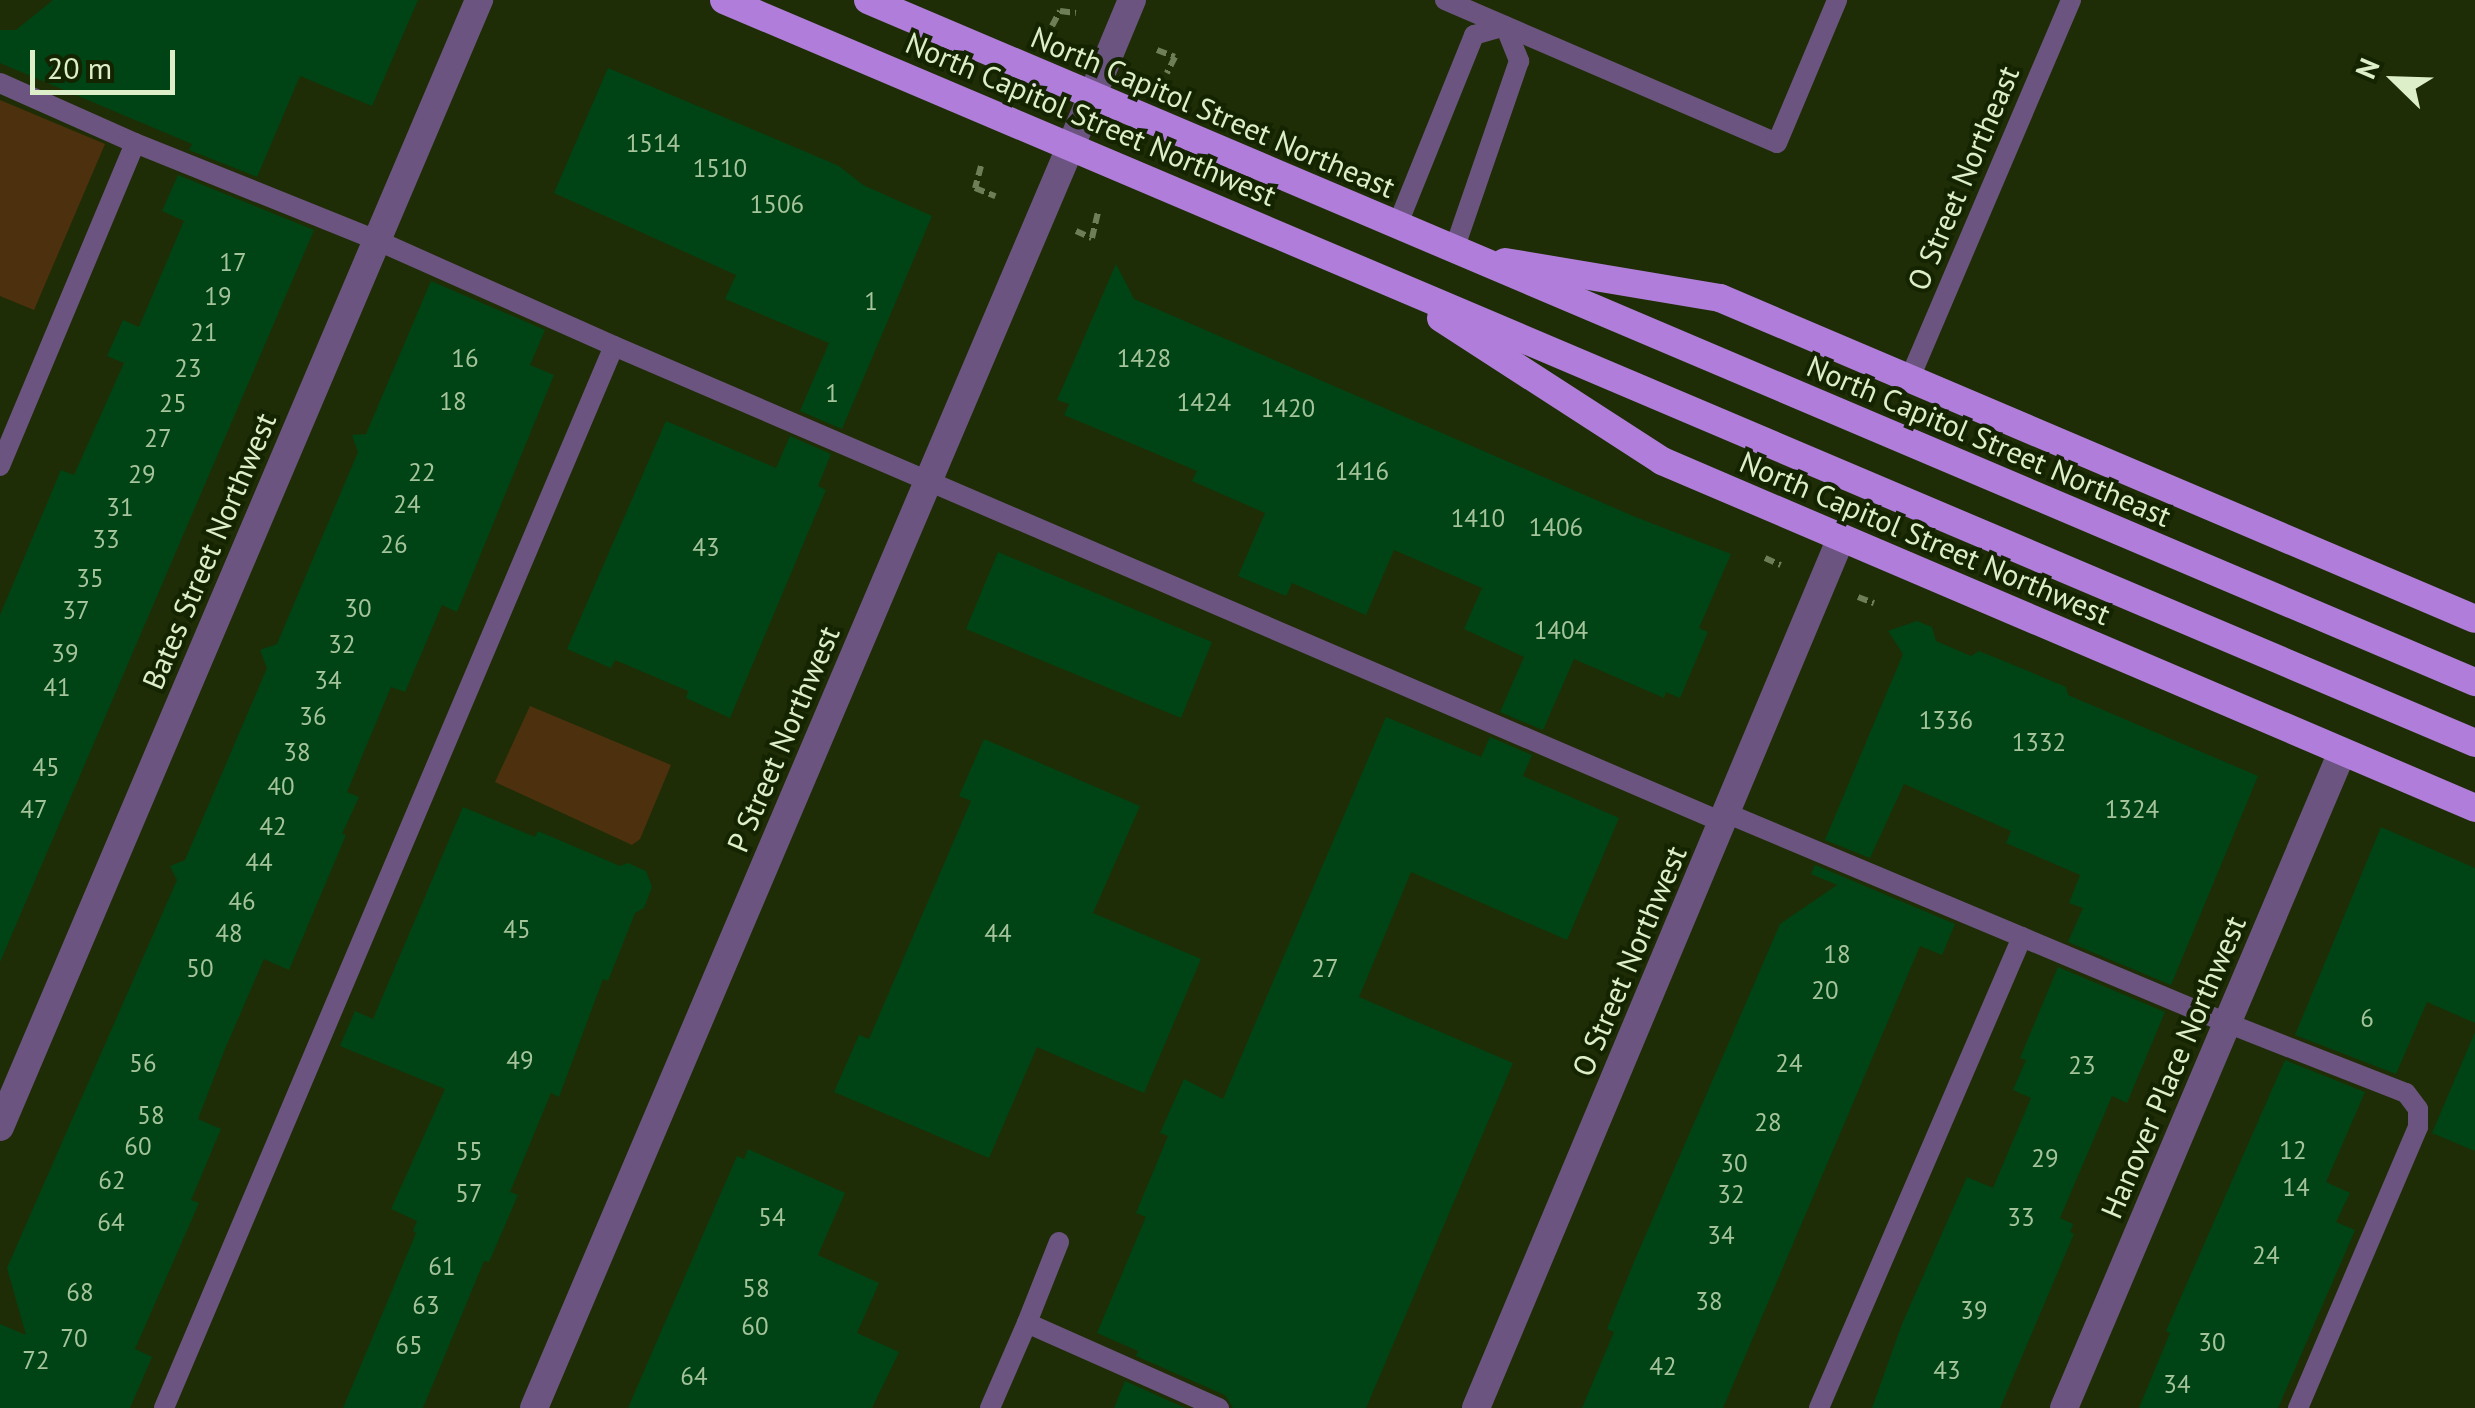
<!DOCTYPE html>
<html>
<head>
<meta charset="utf-8">
<style>
	body { margin:0 }
	#map { position:relative; width:2475px; height:1408px; overflow:hidden; background:#1e2d05; font-family:"PT Sans",sans-serif }
	div>[style] { position:absolute }
	.green>* { inset:0; background:#4d310e }
	.building>* { inset:0; background:#004415 }
	.path>* { height:6px; margin-top:-3px; transform-origin:0; background:repeating-linear-gradient(90deg,#6e7f57 0 10px,transparent 0 15px) }
	.service>* { height:20px; margin:-10px; padding:0 10px; transform-origin:10px; border-radius:10px; background:#6c5480 }
	.minor>* { height:28px; margin:-14px; padding:0 14px; transform-origin:14px; border-radius:14px; background:#6c5480 }
	.tertiary>* { height:28px; margin:-14px; padding:0 14px; transform-origin:14px; border-radius:14px; background:#6c5480 }
	.primary>* { height:28px; margin:-14px; padding:0 14px; transform-origin:14px; border-radius:14px; background:#b07eda }
	span { translate:-50% -50%; white-space:nowrap; text-align:center; line-height:1.15; -webkit-text-stroke:8px #142300; paint-order:stroke }
	.number-label { font-size:25px; color:#a6c49b }
	.number-label span { -webkit-text-stroke-width:0 }
	.street-label { font-size:30px; color:#ddefc8 }
	.north { position:absolute; left:2345px; top:30px; width:100px; height:100px; -webkit-text-stroke:8px #142300; paint-order:stroke; rotate:293deg; font-size:28px; font-weight:700; line-height:40px; text-align:center; color:#ddefc8 }
	.north::after { content:''; display:block; margin:auto; width:35px; height:45px; background:#ddefc8; clip-path:polygon(50% 0,100% 100%,50% 72%,0 100%) }
	.scale { position:absolute; left:30px; top:50px; width:145px; height:45px; box-sizing:border-box; border:5px solid #ddefc8; border-top:0; padding-left:12px; font-size:30px; line-height:35px; white-space:nowrap; color:#ddefc8; -webkit-text-stroke:8px #142300; paint-order:stroke }
</style>
</head>
<body>
<div id="map">
	<div class="green">
		<div style="clip-path:polygon(0 100px,105px 144px,34px 310px,0 296px)"></div>
		<div style="clip-path:polygon(530px 706px,671px 765px,640px 839px,632px 845px,495px 782px)"></div>
	</div>
	<div class="building">
		<div style="clip-path:polygon(53px 0,418px 0,372px 106px,300px 76px,257px 177px,189px 150px,192px 144px,0 63px,0 30px,16px 30px)"></div>
		<div style="clip-path:polygon(608px 68px,839px 166px,863px 185px,932px 216px,842px 429px,800px 411px,829px 343px,725px 299px,736px 275px,554px 193px)"></div>
		<div style="clip-path:polygon(178px 175px,314px 230px,0 962px,0 615px,61px 470px,74px 475px,124px 363px,107px 356px,123px 320px,139px 327px,184px 221px,162px 211px)"></div>
		<div style="clip-path:polygon(1116px 264px,1134px 299px,1633px 516px,1731px 554px,1699px 628px,1708px 632px,1680px 698px,1666px 692px,1664px 698px,1574px 659px,1543px 730px,1500px 712px,1524px 657px,1464px 629px,1482px 588px,1394px 550px,1366px 615px,1292px 583px,1286px 596px,1238px 576px,1265px 513px,1192px 481px,1197px 471px,1064px 415px,1069px 404px,1057px 400px)"></div>
		<div style="clip-path:polygon(431px 281px,545px 330px,530px 365px,554px 375px,457px 612px,442px 605px,405px 692px,391px 687px,347px 792px,359px 797px,342px 834px,346px 835px,289px 970px,264px 959px,225px 1049px,198px 1119px,221px 1129px,191px 1200px,199px 1203px,135px 1349px,152px 1357px,130px 1408px,0 1408px,0 1324px,26px 1335px,7px 1268px,177px 880px,170px 866px,185px 860px,267px 668px,260px 650px,277px 644px,358px 452px,352px 435px,366px 434px)"></div>
		<div style="clip-path:polygon(666px 421px,776px 468px,790px 436px,831px 454px,818px 486px,826px 490px,730px 718px,686px 698px,688px 691px,615px 660px,611px 668px,567px 649px)"></div>
		<div style="clip-path:polygon(998px 552px,1212px 642px,1181px 718px,966px 629px)"></div>
		<div style="clip-path:polygon(1917px 621px,1932px 627px,1936px 641px,1971px 656px,1979px 651px,2016px 666px,2066px 687px,2068px 695px,2258px 776px,2171px 985px,2068px 942px,2083px 908px,2069px 903px,2080px 875px,2006px 843px,2011px 831px,1904px 784px,1870px 858px,1825px 840px,1903px 654px,1888px 631px)"></div>
		<div style="clip-path:polygon(1386px 717px,1481px 757px,1490px 737px,1532px 755px,1523px 776px,1619px 818px,1567px 940px,1411px 872px,1359px 997px,1513px 1063px,1366px 1408px,1233px 1408px,1225px 1395px,1136px 1356px,1138px 1351px,1097px 1333px,1146px 1217px,1136px 1213px,1168px 1136px,1160px 1133px,1184px 1079px,1223px 1099px)"></div>
		<div style="clip-path:polygon(984px 739px,1140px 806px,1093px 913px,1201px 959px,1144px 1093px,1037px 1047px,989px 1158px,834px 1092px,859px 1035px,869px 1039px,971px 801px,959px 796px)"></div>
		<div style="clip-path:polygon(463px 807px,535px 837px,538px 831px,620px 866px,628px 863px,646px 871px,652px 887px,644px 908px,635px 913px,608px 981px,603px 979px,559px 1097px,551px 1093px,510px 1192px,518px 1195px,489px 1262px,484px 1261px,423px 1408px,343px 1408px,416px 1233px,413px 1231px,417px 1221px,391px 1209px,445px 1089px,340px 1046px,355px 1011px,373px 1019px)"></div>
		<div style="clip-path:polygon(2381px 827px,2475px 868px,2475px 1023px,2427px 1002px,2396px 1074px,2295px 1035px)"></div>
		<div style="clip-path:polygon(1815px 865px,1955px 924px,1942px 955px,1920px 946px,1723px 1408px,1582px 1408px,1614px 1332px,1607px 1329px,1634px 1262px,1780px 924px,1837px 885px,1811px 874px)"></div>
		<div style="clip-path:polygon(2058px 967px,2165px 1012px,2127px 1103px,2112px 1096px,2060px 1218px,2073px 1224px,2070px 1232px,2074px 1234px,2000px 1408px,1872px 1408px,1902px 1324px,1967px 1177px,1993px 1188px,2031px 1098px,2013px 1090px,2026px 1060px,2020px 1058px)"></div>
		<div style="clip-path:polygon(2475px 1032px,2475px 1151px,2432px 1133px)"></div>
		<div style="clip-path:polygon(2285px 1060px,2365px 1092px,2326px 1182px,2350px 1193px,2336px 1222px,2355px 1230px,2278px 1408px,2139px 1408px,2170px 1333px,2166px 1331px)"></div>
		<div style="clip-path:polygon(748px 1149px,845px 1193px,818px 1255px,879px 1283px,857px 1333px,899px 1352px,872px 1408px,628px 1408px,737px 1156px,744px 1159px)"></div>
		<div style="clip-path:polygon(1125px 1381px,1185px 1408px,1114px 1408px)"></div>
	</div>
	<div class="path">
		<div style="left:1052px;top:26px;width:17px;rotate:-62deg"></div>
		<div style="left:1060px;top:11px;width:16px;rotate:7deg"></div>
		<div style="left:1157px;top:50px;width:19px;rotate:21deg"></div>
		<div style="left:1175px;top:57px;width:18px;rotate:117deg"></div>
		<div style="left:981px;top:166px;width:23px;rotate:105deg"></div>
		<div style="left:975px;top:188px;width:22px;rotate:22deg"></div>
		<div style="left:1076px;top:231px;width:17px;rotate:24deg"></div>
		<div style="left:1092px;top:238px;width:28px;rotate:-77deg"></div>
		<div style="left:1765px;top:558px;width:17px;rotate:24deg"></div>
		<div style="left:1858px;top:597px;width:17px;rotate:21deg"></div>
	</div>
	<div class="service">
		<div style="left:1445px;top:0;width:361px;rotate:23.3deg"></div>
		<div style="left:1777px;top:143px;width:155px;rotate:-67.2deg"></div>
		<div style="left:0;top:83px;width:148px;rotate:24deg"></div>
		<div style="left:1397px;top:226px;width:206px;rotate:-68deg"></div>
		<div style="left:1474px;top:35px;width:32px;rotate:-16deg"></div>
		<div style="left:1505px;top:26px;width:38px;rotate:68deg"></div>
		<div style="left:1519px;top:61px;width:200px;rotate:109deg"></div>
		<div style="left:1909px;top:380px;width:413px;rotate:-66.9deg"></div>
		<div style="left:0;top:466px;width:350px;rotate:-67.3deg"></div>
		<div style="left:135px;top:143px;width:260px;rotate:21.9deg"></div>
		<div style="left:376px;top:240px;width:261px;rotate:24deg"></div>
		<div style="left:1726px;top:813px;width:543px;rotate:22.74deg"></div>
		<div style="left:2227px;top:1023px;width:192px;rotate:21.4deg"></div>
		<div style="left:2406px;top:1093px;width:20px;rotate:53deg"></div>
		<div style="left:2418px;top:1109px;width:18px;rotate:90deg"></div>
		<div style="left:2418px;top:1127px;width:306px;rotate:113.1deg"></div>
		<div style="left:1059px;top:1242px;width:87px;rotate:111.6deg"></div>
		<div style="left:1027px;top:1323px;width:210px;rotate:23.9deg"></div>
		<div style="left:164px;top:1408px;width:1153px;rotate:-67.04deg"></div>
		<div style="left:614px;top:346px;width:1206px;rotate:23.25deg"></div>
		<div style="left:990px;top:1408px;width:93px;rotate:-66.5deg"></div>
		<div style="left:1819px;top:1408px;width:513px;rotate:-66.68deg"></div>
	</div>
	<div class="minor">
		<div style="left:1092px;top:96px;width:104px;rotate:-67.4deg"></div>
		<div style="left:0;top:1127px;width:1225px;rotate:-66.97deg"></div>
		<div style="left:2064px;top:1408px;width:712px;rotate:-67.03deg"></div>
	</div>
	<div class="tertiary">
		<div style="left:534px;top:1408px;width:1426px;rotate:-66.96deg"></div>
		<div style="left:1476px;top:1408px;width:943px;rotate:-67.24deg"></div>
	</div>
	<div class="primary">
		<div style="left:724px;top:0;width:1902px;rotate:22.99deg"></div>
		<div style="left:868px;top:0;width:1746px;rotate:23deg"></div>
		<div style="left:1505px;top:262px;width:218px;rotate:9.5deg"></div>
		<div style="left:1720px;top:298px;width:820px;rotate:23.03deg"></div>
		<div style="left:1441px;top:318px;width:263px;rotate:32.9deg"></div>
		<div style="left:1662px;top:461px;width:884px;rotate:23.11deg"></div>
	</div>
	<div class="number-label">
		<span style="left:653px;top:143px">1514</span>
		<span style="left:720px;top:168px">1510</span>
		<span style="left:777px;top:204px">1506</span>
		<span style="left:233px;top:262px">17</span>
		<span style="left:218px;top:296px">19</span>
		<span style="left:871px;top:301px">1</span>
		<span style="left:204px;top:332px">21</span>
		<span style="left:465px;top:358px">16</span>
		<span style="left:1144px;top:358px">1428</span>
		<span style="left:188px;top:368px">23</span>
		<span style="left:832px;top:393px">1</span>
		<span style="left:453px;top:401px">18</span>
		<span style="left:1204px;top:402px">1424</span>
		<span style="left:173px;top:403px">25</span>
		<span style="left:1288px;top:408px">1420</span>
		<span style="left:158px;top:438px">27</span>
		<span style="left:1362px;top:471px">1416</span>
		<span style="left:422px;top:472px">22</span>
		<span style="left:142px;top:474px">29</span>
		<span style="left:407px;top:504px">24</span>
		<span style="left:120px;top:507px">31</span>
		<span style="left:1478px;top:518px">1410</span>
		<span style="left:1556px;top:527px">1406</span>
		<span style="left:106px;top:539px">33</span>
		<span style="left:394px;top:544px">26</span>
		<span style="left:706px;top:547px">43</span>
		<span style="left:90px;top:578px">35</span>
		<span style="left:358px;top:608px">30</span>
		<span style="left:76px;top:610px">37</span>
		<span style="left:1561px;top:630px">1404</span>
		<span style="left:342px;top:644px">32</span>
		<span style="left:65px;top:653px">39</span>
		<span style="left:328px;top:680px">34</span>
		<span style="left:57px;top:687px">41</span>
		<span style="left:313px;top:716px">36</span>
		<span style="left:1946px;top:720px">1336</span>
		<span style="left:2039px;top:742px">1332</span>
		<span style="left:297px;top:752px">38</span>
		<span style="left:46px;top:767px">45</span>
		<span style="left:281px;top:786px">40</span>
		<span style="left:34px;top:809px">47</span>
		<span style="left:2132px;top:809px">1324</span>
		<span style="left:273px;top:826px">42</span>
		<span style="left:259px;top:862px">44</span>
		<span style="left:242px;top:901px">46</span>
		<span style="left:517px;top:929px">45</span>
		<span style="left:229px;top:933px">48</span>
		<span style="left:998px;top:933px">44</span>
		<span style="left:1837px;top:954px">18</span>
		<span style="left:200px;top:968px">50</span>
		<span style="left:1325px;top:968px">27</span>
		<span style="left:1825px;top:990px">20</span>
		<span style="left:2367px;top:1018px">6</span>
		<span style="left:520px;top:1060px">49</span>
		<span style="left:143px;top:1063px">56</span>
		<span style="left:1789px;top:1063px">24</span>
		<span style="left:2082px;top:1065px">23</span>
		<span style="left:151px;top:1115px">58</span>
		<span style="left:1768px;top:1122px">28</span>
		<span style="left:138px;top:1146px">60</span>
		<span style="left:2293px;top:1150px">12</span>
		<span style="left:469px;top:1151px">55</span>
		<span style="left:2045px;top:1158px">29</span>
		<span style="left:1734px;top:1163px">30</span>
		<span style="left:112px;top:1180px">62</span>
		<span style="left:2296px;top:1187px">14</span>
		<span style="left:469px;top:1193px">57</span>
		<span style="left:1731px;top:1194px">32</span>
		<span style="left:772px;top:1217px">54</span>
		<span style="left:2021px;top:1217px">33</span>
		<span style="left:111px;top:1222px">64</span>
		<span style="left:1721px;top:1235px">34</span>
		<span style="left:2266px;top:1255px">24</span>
		<span style="left:442px;top:1266px">61</span>
		<span style="left:756px;top:1288px">58</span>
		<span style="left:80px;top:1292px">68</span>
		<span style="left:1709px;top:1301px">38</span>
		<span style="left:426px;top:1305px">63</span>
		<span style="left:1974px;top:1310px">39</span>
		<span style="left:755px;top:1326px">60</span>
		<span style="left:74px;top:1338px">70</span>
		<span style="left:2212px;top:1342px">30</span>
		<span style="left:409px;top:1345px">65</span>
		<span style="left:36px;top:1360px">72</span>
		<span style="left:1663px;top:1366px">42</span>
		<span style="left:1947px;top:1370px">43</span>
		<span style="left:694px;top:1376px">64</span>
		<span style="left:2177px;top:1384px">34</span>
	</div>
	<div class="street-label">
		<span style="left:1213px;top:112px;rotate:23deg">North Capitol Street Northeast</span>
		<span style="left:1091px;top:119px;rotate:23deg">North Capitol Street Northwest</span>
		<span style="left:1963px;top:178px;rotate:-67deg">O Street Northeast</span>
		<span style="left:1989px;top:441px;rotate:23deg">North Capitol Street Northeast</span>
		<span style="left:1925px;top:538px;rotate:23deg">North Capitol Street Northwest</span>
		<span style="left:209px;top:551px;rotate:-67deg">Bates Street Northwest</span>
		<span style="left:783px;top:739px;rotate:-67deg">P Street Northwest</span>
		<span style="left:1629px;top:961px;rotate:-67deg">O Street Northwest</span>
		<span style="left:2173px;top:1067px;rotate:-67deg">Hanover Place Northwest</span>
	</div>
	<div class="north">N</div>
	<div class="scale">20 m</div>
</div>
</body>
</html>
